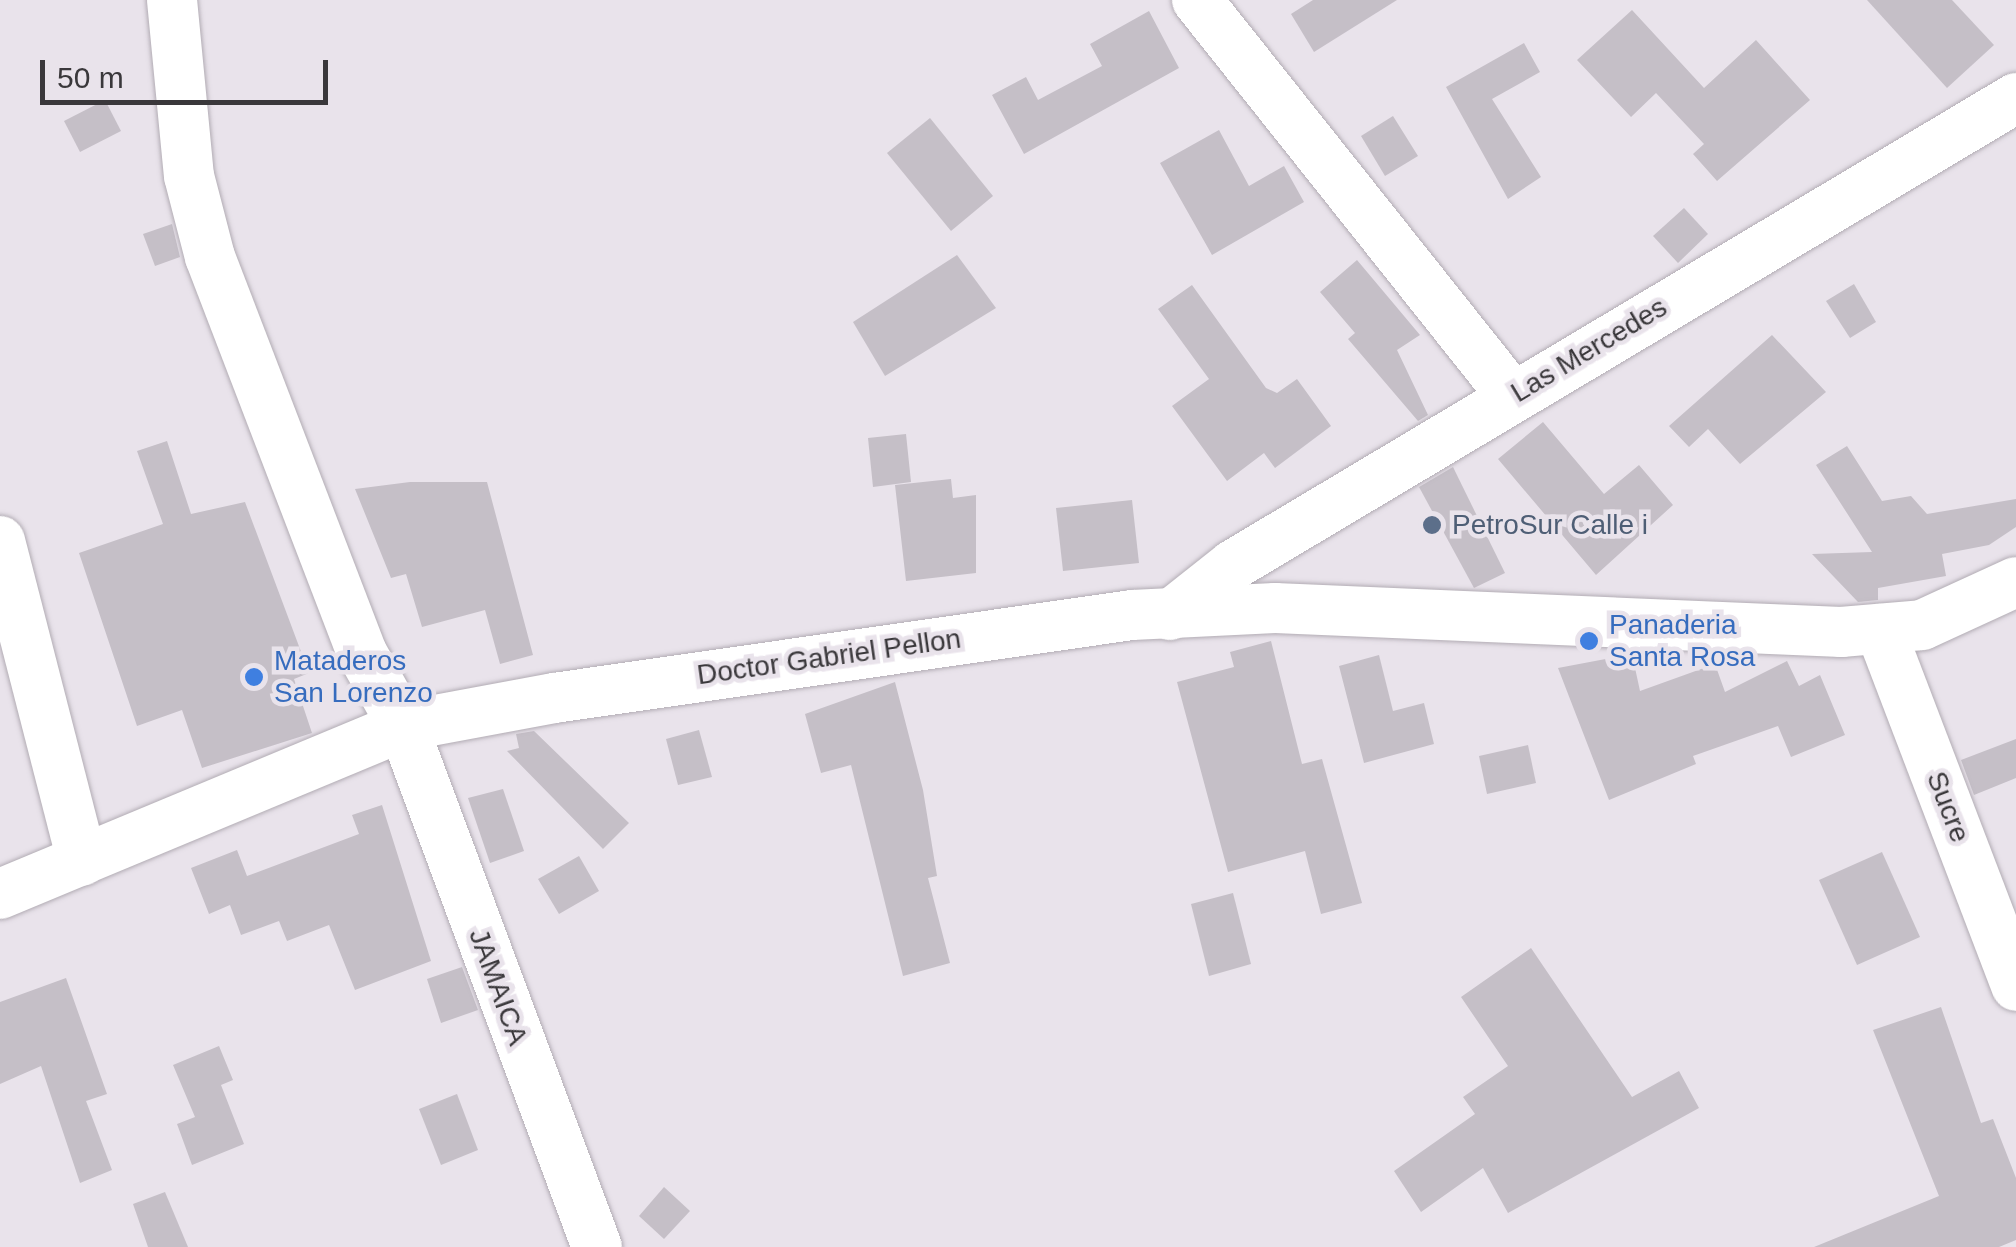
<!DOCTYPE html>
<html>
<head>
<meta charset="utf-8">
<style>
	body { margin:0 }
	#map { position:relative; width:2016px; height:1247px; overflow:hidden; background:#e9e3eb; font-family:Arial,sans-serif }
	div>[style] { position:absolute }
	.building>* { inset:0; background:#c5bfc7 }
	.roads { filter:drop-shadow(0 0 2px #b2acb4) drop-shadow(0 0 2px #b2acb4) }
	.minor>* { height:50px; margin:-25px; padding:0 25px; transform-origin:25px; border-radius:25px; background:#fff }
	.dots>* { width:28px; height:28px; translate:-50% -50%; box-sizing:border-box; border:5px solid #e9e3eb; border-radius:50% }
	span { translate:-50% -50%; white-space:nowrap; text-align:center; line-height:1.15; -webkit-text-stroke:9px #e9e3eb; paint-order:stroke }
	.street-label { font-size:28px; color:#3a383b }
	.service-label { font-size:28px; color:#4e5e75 }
	.left { translate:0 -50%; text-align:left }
	.shop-label { font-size:28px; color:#366cbe }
	.scale { position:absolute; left:40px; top:60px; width:288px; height:45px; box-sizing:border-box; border:5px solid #3a383b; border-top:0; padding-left:12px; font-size:30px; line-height:35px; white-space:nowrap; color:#3a383b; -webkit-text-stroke:8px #e9e3eb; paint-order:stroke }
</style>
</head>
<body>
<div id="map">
	<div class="building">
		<div style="clip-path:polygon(1313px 0,1397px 0,1314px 52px,1291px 14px)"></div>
		<div style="clip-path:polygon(1867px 0,1952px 0,1994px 45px,1947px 88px)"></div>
		<div style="clip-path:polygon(1632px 10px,1704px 88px,1756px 40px,1810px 100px,1717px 181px,1693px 154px,1704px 144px,1656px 93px,1631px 117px,1577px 60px)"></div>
		<div style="clip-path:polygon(1149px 11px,1179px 68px,1024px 154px,992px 95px,1026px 77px,1038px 100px,1102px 66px,1090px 44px)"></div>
		<div style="clip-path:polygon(1524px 43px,1540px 72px,1492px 99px,1541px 177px,1508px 199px,1446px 87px)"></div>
		<div style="clip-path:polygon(105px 100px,121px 131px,80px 152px,64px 121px)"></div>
		<div style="clip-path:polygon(1393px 116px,1418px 156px,1385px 176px,1361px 136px)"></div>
		<div style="clip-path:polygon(930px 118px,993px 196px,951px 231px,887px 153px)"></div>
		<div style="clip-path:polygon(1219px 130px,1249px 186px,1284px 166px,1304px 202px,1212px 255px,1160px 163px)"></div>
		<div style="clip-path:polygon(1684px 208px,1708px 234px,1678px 263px,1653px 236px)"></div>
		<div style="clip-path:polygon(172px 224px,180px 257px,155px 266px,143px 234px)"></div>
		<div style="clip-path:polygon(957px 255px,996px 308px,885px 376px,853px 322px)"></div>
		<div style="clip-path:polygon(1357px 260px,1420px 335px,1397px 350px,1428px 415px,1418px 421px,1348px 339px,1355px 333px,1320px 292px)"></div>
		<div style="clip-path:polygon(1854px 284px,1876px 322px,1850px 338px,1826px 301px)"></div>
		<div style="clip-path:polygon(1192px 285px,1266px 388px,1277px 393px,1297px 379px,1331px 426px,1275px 468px,1264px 453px,1227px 481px,1172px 406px,1209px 379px,1158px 309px)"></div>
		<div style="clip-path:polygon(1772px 335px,1826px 392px,1740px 464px,1708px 429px,1689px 447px,1669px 426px)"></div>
		<div style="clip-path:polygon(1543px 422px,1604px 494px,1639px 465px,1673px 505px,1596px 575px,1498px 459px)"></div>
		<div style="clip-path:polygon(906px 434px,911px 482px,873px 487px,868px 438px)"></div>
		<div style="clip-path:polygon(167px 441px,191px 514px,245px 502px,309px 673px,294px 679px,312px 733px,202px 768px,182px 710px,137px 726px,79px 553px,163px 524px,137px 451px)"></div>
		<div style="clip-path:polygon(1847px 446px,1882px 501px,1911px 496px,1927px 514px,2016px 499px,2016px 527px,1989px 545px,1942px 554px,1946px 576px,1878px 588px,1878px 600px,1858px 602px,1812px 554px,1872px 552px,1816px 465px)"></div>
		<div style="clip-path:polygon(1453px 467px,1505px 573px,1474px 588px,1419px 487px)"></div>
		<div style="clip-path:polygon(951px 479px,953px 498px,976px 495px,976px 573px,906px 581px,895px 485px)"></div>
		<div style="clip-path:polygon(410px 482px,487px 482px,533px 655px,500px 664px,485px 610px,422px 627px,406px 574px,391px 578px,355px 489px)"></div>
		<div style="clip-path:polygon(1132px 500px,1139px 563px,1063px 571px,1056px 508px)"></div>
		<div style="clip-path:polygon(1271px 641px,1302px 764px,1322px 759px,1362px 903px,1321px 914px,1305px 851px,1228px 872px,1177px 682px,1234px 667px,1230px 652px)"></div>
		<div style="clip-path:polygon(1632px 654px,1640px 691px,1715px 664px,1725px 692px,1787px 661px,1799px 686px,1820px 675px,1845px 735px,1791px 757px,1778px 726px,1693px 756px,1696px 764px,1609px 800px,1558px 668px)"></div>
		<div style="clip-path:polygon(1379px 655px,1393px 711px,1424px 703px,1434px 744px,1364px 763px,1339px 666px)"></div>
		<div style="clip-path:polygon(895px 682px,923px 790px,937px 876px,928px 878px,950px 963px,903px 976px,851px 765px,821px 773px,805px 714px)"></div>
		<div style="clip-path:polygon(699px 730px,712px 777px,678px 785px,666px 739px)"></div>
		<div style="clip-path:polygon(534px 731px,629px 823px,603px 849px,507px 751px,519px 748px,516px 734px)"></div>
		<div style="clip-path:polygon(2016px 739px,2016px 778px,1974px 795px,1961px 760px)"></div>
		<div style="clip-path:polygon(1528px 745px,1536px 783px,1487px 794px,1479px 756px)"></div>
		<div style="clip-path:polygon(503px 789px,524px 851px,490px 863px,468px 798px)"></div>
		<div style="clip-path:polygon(382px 805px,431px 961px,355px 990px,329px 925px,287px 941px,279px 921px,241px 935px,230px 905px,209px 914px,191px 868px,237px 850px,247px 876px,359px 834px,352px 815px)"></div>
		<div style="clip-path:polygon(1882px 852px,1920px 937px,1857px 965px,1819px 880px)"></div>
		<div style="clip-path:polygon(579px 856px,599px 891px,559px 914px,538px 879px)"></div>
		<div style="clip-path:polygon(1233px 893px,1251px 964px,1209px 976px,1191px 904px)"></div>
		<div style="clip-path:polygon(1531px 948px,1632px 1097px,1679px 1071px,1699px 1108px,1508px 1213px,1483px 1168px,1421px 1212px,1394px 1171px,1475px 1114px,1463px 1097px,1508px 1066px,1461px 997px)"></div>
		<div style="clip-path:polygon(462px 967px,478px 1010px,441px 1023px,427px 979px)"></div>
		<div style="clip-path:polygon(66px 978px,107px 1094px,86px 1101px,112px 1170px,80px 1183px,41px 1066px,0 1084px,0 1002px)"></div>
		<div style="clip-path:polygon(1941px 1007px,1981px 1123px,1993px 1119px,2016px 1178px,2016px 1240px,1999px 1247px,1814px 1247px,1939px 1196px,1873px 1030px)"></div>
		<div style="clip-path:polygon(219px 1046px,233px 1080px,221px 1085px,244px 1144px,192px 1165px,177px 1124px,195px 1117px,173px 1065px)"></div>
		<div style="clip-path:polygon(457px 1094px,478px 1150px,441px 1165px,419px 1109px)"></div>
		<div style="clip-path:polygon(664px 1187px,690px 1211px,664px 1239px,639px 1216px)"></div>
		<div style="clip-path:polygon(165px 1192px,188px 1247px,148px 1247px,133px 1204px)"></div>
	</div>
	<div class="roads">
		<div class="minor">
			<div style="left:172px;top:0;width:177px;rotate:84.5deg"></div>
			<div style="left:189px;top:176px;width:84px;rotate:75.5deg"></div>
			<div style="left:210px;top:257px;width:424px;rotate:69deg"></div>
			<div style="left:362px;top:653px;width:84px;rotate:60.7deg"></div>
			<div style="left:403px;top:726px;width:556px;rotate:69.58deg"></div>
			<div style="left:1197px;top:0;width:506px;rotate:51.5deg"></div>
			<div style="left:0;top:541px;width:330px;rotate:75.6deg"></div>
			<div style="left:1170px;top:615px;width:80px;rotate:-38.4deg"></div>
			<div style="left:1233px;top:565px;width:912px;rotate:-30.81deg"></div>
			<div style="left:1880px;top:629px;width:382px;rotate:69.1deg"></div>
			<div style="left:0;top:894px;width:437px;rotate:-22.6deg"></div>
			<div style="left:403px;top:726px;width:154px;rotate:-10.5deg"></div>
			<div style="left:554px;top:698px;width:584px;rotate:-8.17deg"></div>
			<div style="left:1132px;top:615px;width:143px;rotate:-2.8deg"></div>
			<div style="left:1275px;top:608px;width:567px;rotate:2.43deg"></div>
			<div style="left:1841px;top:632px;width:81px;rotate:-4.9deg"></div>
			<div style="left:1922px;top:625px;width:103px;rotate:-24.6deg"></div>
		</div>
	</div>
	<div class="dots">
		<div style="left:1432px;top:525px;background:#5c6f8a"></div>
		<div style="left:1589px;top:641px;background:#3f7fe0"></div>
		<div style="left:254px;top:677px;background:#3f7fe0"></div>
	</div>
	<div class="street-label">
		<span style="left:1589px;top:350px;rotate:-31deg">Las Mercedes</span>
		<span style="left:829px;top:657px;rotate:-8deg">Doctor Gabriel Pellon</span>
		<span style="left:1948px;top:807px;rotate:69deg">Sucre</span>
		<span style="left:498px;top:987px;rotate:70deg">JAMAICA</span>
	</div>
	<div class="service-label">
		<span class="left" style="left:1452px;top:525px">PetroSur Calle i</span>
	</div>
	<div class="shop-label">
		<span class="left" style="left:1609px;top:641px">Panaderia<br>Santa Rosa</span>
		<span class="left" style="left:274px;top:677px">Mataderos<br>San Lorenzo</span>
	</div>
	<div class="scale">50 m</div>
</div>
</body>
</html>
